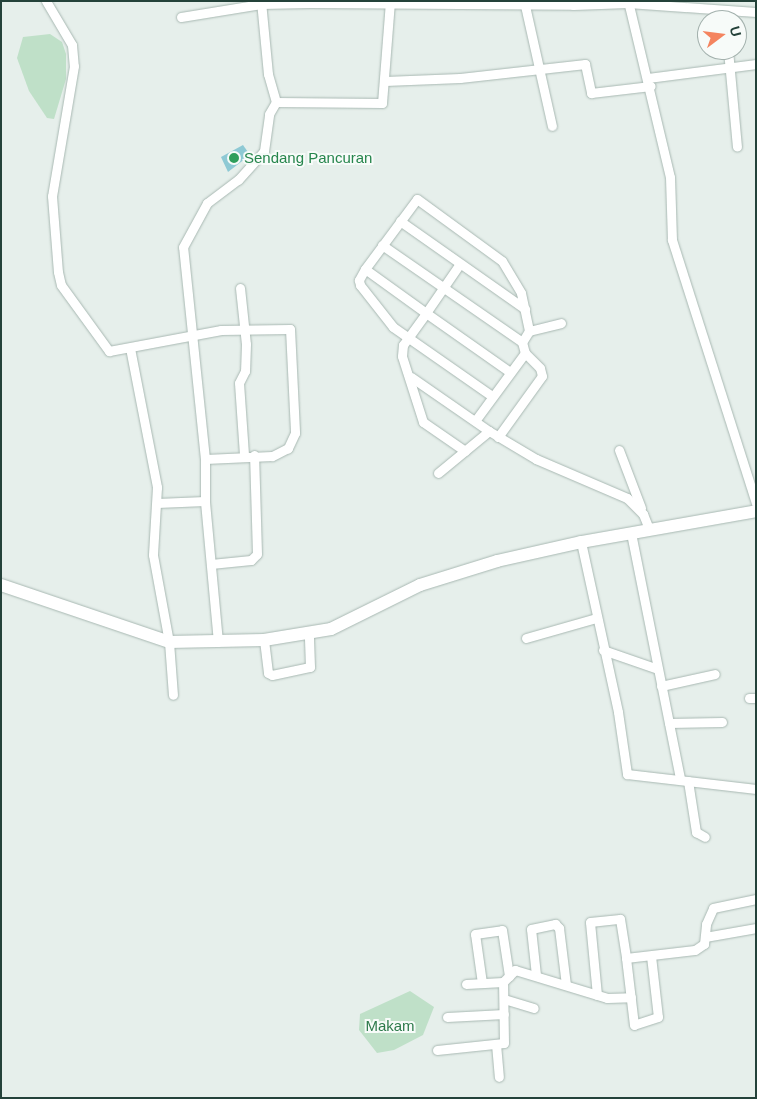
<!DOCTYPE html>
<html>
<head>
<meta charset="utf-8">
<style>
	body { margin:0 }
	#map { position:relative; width:757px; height:1099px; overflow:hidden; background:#e6efeb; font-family:Helvetica,sans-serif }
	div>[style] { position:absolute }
	.green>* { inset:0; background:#bfe0c8 }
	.water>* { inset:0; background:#8ec9d4 }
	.roads { filter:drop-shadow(0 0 1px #a8b8b2) drop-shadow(0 0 1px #a8b8b2) }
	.street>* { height:9px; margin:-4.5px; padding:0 4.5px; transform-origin:4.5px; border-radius:4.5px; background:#fff }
	.secondary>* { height:12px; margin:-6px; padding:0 6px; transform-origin:6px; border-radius:6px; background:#fff }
	.dots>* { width:14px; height:14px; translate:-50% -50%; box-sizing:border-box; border:2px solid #f7fbf9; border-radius:50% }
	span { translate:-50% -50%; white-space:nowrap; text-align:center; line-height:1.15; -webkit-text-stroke:4px #f7fbf9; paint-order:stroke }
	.leisure-label { font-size:15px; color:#27864d }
	.left { translate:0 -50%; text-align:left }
	.park-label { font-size:15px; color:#2d7a4b }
	.frame { position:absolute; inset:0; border:2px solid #24423a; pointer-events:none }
	.north { position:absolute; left:697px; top:10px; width:50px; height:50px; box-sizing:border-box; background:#f7fbf9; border:1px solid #a3b1ad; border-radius:50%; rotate:75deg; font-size:14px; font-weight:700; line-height:20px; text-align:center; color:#24423a }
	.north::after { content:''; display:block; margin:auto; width:18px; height:22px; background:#f4845f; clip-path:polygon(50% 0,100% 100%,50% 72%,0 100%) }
</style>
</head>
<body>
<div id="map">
	<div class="green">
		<div style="clip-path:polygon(50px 34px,62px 42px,66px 54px,66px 79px,54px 119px,47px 118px,29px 91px,17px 58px,23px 37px)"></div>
		<div style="clip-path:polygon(410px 991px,434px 1007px,423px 1035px,394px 1050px,377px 1053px,359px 1030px,360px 1014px)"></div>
	</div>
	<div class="water">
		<div style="clip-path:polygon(243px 145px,250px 155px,228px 172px,221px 157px)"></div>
	</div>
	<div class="roads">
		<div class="street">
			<div style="left:46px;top:1px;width:51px;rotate:59.4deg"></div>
			<div style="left:72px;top:45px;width:21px;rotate:85deg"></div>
			<div style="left:74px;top:66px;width:132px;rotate:99.6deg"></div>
			<div style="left:52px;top:196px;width:76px;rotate:85.5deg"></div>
			<div style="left:58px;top:272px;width:13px;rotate:77deg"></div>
			<div style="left:61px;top:285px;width:82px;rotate:54deg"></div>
			<div style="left:109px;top:351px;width:114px;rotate:-10.6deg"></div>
			<div style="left:221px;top:330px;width:69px;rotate:-0.8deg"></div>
			<div style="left:290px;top:329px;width:104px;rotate:87.2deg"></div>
			<div style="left:295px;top:433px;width:17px;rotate:115deg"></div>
			<div style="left:288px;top:448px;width:18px;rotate:153deg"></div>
			<div style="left:272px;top:456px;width:67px;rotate:177.4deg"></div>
			<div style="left:524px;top:1px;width:128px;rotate:77.4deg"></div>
			<div style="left:628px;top:1px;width:181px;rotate:76.6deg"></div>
			<div style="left:670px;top:177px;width:63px;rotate:88.2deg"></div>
			<div style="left:672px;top:240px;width:276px;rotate:72.3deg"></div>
			<div style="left:181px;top:17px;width:81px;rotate:-9.2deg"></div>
			<div style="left:261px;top:4px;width:49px;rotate:-1.2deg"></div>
			<div style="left:310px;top:3px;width:263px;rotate:0.4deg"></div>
			<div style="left:573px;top:5px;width:55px;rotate:-2.1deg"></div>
			<div style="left:628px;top:3px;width:128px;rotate:4deg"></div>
			<div style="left:728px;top:50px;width:97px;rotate:84.7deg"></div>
			<div style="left:648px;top:78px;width:109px;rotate:-7.4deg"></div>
			<div style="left:385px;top:81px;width:75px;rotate:-2.3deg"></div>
			<div style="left:460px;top:78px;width:126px;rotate:-6.4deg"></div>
			<div style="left:585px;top:64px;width:30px;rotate:78deg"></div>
			<div style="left:591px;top:93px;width:60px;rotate:-6.7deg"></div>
			<div style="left:276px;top:102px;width:106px;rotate:0.5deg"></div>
			<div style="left:382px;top:103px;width:102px;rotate:-85.5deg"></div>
			<div style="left:400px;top:221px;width:153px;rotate:35.1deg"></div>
			<div style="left:382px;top:245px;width:170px;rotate:34.7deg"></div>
			<div style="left:459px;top:265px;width:58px;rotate:124.5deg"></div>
			<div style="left:426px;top:313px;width:103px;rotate:35.1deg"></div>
			<div style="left:365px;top:269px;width:13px;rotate:119deg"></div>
			<div style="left:359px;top:280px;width:5px;rotate:79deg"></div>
			<div style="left:360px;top:285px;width:53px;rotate:51.8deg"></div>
			<div style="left:393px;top:327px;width:121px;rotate:34.9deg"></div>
			<div style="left:240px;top:288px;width:56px;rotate:83.9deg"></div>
			<div style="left:246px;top:344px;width:27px;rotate:92deg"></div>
			<div style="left:245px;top:371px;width:13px;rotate:117deg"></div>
			<div style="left:239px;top:383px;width:72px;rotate:86deg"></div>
			<div style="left:529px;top:331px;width:33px;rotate:-14deg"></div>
			<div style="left:130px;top:348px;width:142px;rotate:79deg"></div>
			<div style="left:157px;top:487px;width:68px;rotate:93.4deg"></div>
			<div style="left:153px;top:555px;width:88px;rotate:79.6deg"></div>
			<div style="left:169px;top:642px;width:53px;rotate:85.7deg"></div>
			<div style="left:411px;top:377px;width:95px;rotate:34.7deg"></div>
			<div style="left:489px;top:431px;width:55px;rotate:30.8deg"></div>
			<div style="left:536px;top:459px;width:99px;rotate:23.2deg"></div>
			<div style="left:627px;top:498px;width:23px;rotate:45deg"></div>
			<div style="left:643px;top:514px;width:16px;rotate:68deg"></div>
			<div style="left:498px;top:437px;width:75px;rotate:-54.2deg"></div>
			<div style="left:542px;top:376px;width:8px;rotate:-104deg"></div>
			<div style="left:540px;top:368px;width:21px;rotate:-135deg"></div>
			<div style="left:619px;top:450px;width:62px;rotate:69.2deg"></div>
			<div style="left:465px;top:451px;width:51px;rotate:-145.4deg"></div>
			<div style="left:423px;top:422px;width:69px;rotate:-107.7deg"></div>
			<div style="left:402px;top:356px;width:11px;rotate:-85deg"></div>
			<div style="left:403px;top:345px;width:39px;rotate:-54deg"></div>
			<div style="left:426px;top:313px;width:75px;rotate:-144.2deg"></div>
			<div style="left:365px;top:269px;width:87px;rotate:-53.4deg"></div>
			<div style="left:417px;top:199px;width:105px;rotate:36.1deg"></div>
			<div style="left:502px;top:261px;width:37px;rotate:59deg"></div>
			<div style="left:521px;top:293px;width:39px;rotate:78deg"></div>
			<div style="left:529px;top:331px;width:13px;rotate:122deg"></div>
			<div style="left:522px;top:342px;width:11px;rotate:75deg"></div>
			<div style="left:525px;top:353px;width:84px;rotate:126.3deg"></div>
			<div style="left:438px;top:473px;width:66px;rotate:-39.5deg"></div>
			<div style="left:157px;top:503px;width:48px;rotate:-2.4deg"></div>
			<div style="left:631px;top:533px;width:251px;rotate:78.7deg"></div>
			<div style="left:581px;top:542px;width:174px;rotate:77.7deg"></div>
			<div style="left:618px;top:712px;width:63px;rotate:81.7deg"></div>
			<div style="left:627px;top:774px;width:130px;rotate:6.6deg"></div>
			<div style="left:211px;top:564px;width:40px;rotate:-5.7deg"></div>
			<div style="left:251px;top:560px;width:8px;rotate:-45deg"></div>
			<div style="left:257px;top:554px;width:99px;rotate:-91.7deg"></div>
			<div style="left:526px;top:638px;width:73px;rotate:-15.9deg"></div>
			<div style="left:264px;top:640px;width:33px;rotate:83deg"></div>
			<div style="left:268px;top:673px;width:4px;rotate:27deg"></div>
			<div style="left:272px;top:675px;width:39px;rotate:-12deg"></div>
			<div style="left:310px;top:667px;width:33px;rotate:-92deg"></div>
			<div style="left:218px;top:642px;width:142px;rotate:-95.3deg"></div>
			<div style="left:205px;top:501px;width:42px;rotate:-90deg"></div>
			<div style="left:205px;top:459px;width:213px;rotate:-95.9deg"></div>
			<div style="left:183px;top:247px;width:50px;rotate:-61.4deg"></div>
			<div style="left:207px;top:203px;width:39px;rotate:-37deg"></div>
			<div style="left:238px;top:180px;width:39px;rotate:-48deg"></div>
			<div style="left:264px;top:151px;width:37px;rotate:-82deg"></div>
			<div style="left:269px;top:114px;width:14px;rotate:-60deg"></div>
			<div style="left:276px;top:102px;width:29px;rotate:-106deg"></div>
			<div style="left:268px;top:74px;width:73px;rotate:-95.5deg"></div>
			<div style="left:603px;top:650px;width:58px;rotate:19.1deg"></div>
			<div style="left:661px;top:686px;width:55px;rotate:-12.5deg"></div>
			<div style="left:749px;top:698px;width:7px"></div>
			<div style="left:669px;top:723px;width:53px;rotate:-1.1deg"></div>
			<div style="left:688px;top:781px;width:52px;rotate:81.1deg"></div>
			<div style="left:696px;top:832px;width:10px;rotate:29deg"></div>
			<div style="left:705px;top:937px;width:52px;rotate:-10deg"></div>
			<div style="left:651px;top:956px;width:61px;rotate:83.5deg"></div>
			<div style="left:658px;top:1017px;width:25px;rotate:162deg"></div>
			<div style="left:634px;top:1025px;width:67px;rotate:-96.8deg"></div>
			<div style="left:626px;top:958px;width:69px;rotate:-6.6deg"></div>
			<div style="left:695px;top:950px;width:11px;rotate:-34deg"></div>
			<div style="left:704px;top:944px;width:20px;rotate:-84deg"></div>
			<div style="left:706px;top:924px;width:17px;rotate:-66deg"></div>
			<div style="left:713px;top:908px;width:44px;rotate:-11.8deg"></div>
			<div style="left:536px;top:975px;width:46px;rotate:-96.2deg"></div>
			<div style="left:531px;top:929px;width:25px;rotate:-12deg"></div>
			<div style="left:555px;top:924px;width:6px;rotate:45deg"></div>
			<div style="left:559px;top:928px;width:57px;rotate:83deg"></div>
			<div style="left:482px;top:983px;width:49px;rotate:-98.1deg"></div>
			<div style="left:475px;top:934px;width:27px;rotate:-8deg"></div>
			<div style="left:502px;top:930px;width:47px;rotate:81.3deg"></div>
			<div style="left:466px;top:984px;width:37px;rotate:-3deg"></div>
			<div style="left:597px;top:995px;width:73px;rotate:-95.5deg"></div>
			<div style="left:590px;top:922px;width:30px;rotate:-6deg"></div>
			<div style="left:620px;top:919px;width:39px;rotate:81deg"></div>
			<div style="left:504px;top:999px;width:31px;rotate:17deg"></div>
			<div style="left:447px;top:1017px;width:57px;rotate:-3deg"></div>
			<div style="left:496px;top:1044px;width:33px;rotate:85deg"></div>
			<div style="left:437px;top:1050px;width:67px;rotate:-6deg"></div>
			<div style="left:504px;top:1043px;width:61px;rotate:-90.9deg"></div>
			<div style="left:503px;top:982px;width:17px;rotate:-45deg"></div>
			<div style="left:515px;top:970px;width:96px;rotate:16.9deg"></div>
			<div style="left:607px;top:998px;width:24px;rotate:-2deg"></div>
		</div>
		<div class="secondary">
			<div style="left:1px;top:585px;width:177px;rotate:18.7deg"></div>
			<div style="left:169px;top:642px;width:95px;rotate:-1.2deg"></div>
			<div style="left:264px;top:640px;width:68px;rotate:-9.3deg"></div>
			<div style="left:331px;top:629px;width:99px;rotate:-26.3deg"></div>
			<div style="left:420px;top:585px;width:81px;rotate:-17.3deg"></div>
			<div style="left:497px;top:561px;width:86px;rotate:-12.7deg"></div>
			<div style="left:581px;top:542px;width:178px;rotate:-10deg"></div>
		</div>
	</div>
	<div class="dots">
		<div style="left:234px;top:158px;background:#2e9e5b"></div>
	</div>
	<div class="leisure-label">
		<span class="left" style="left:244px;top:158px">Sendang Pancuran</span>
	</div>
	<div class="park-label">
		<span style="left:390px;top:1026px">Makam</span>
	</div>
	<div class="frame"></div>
	<div class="north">U</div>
</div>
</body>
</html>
